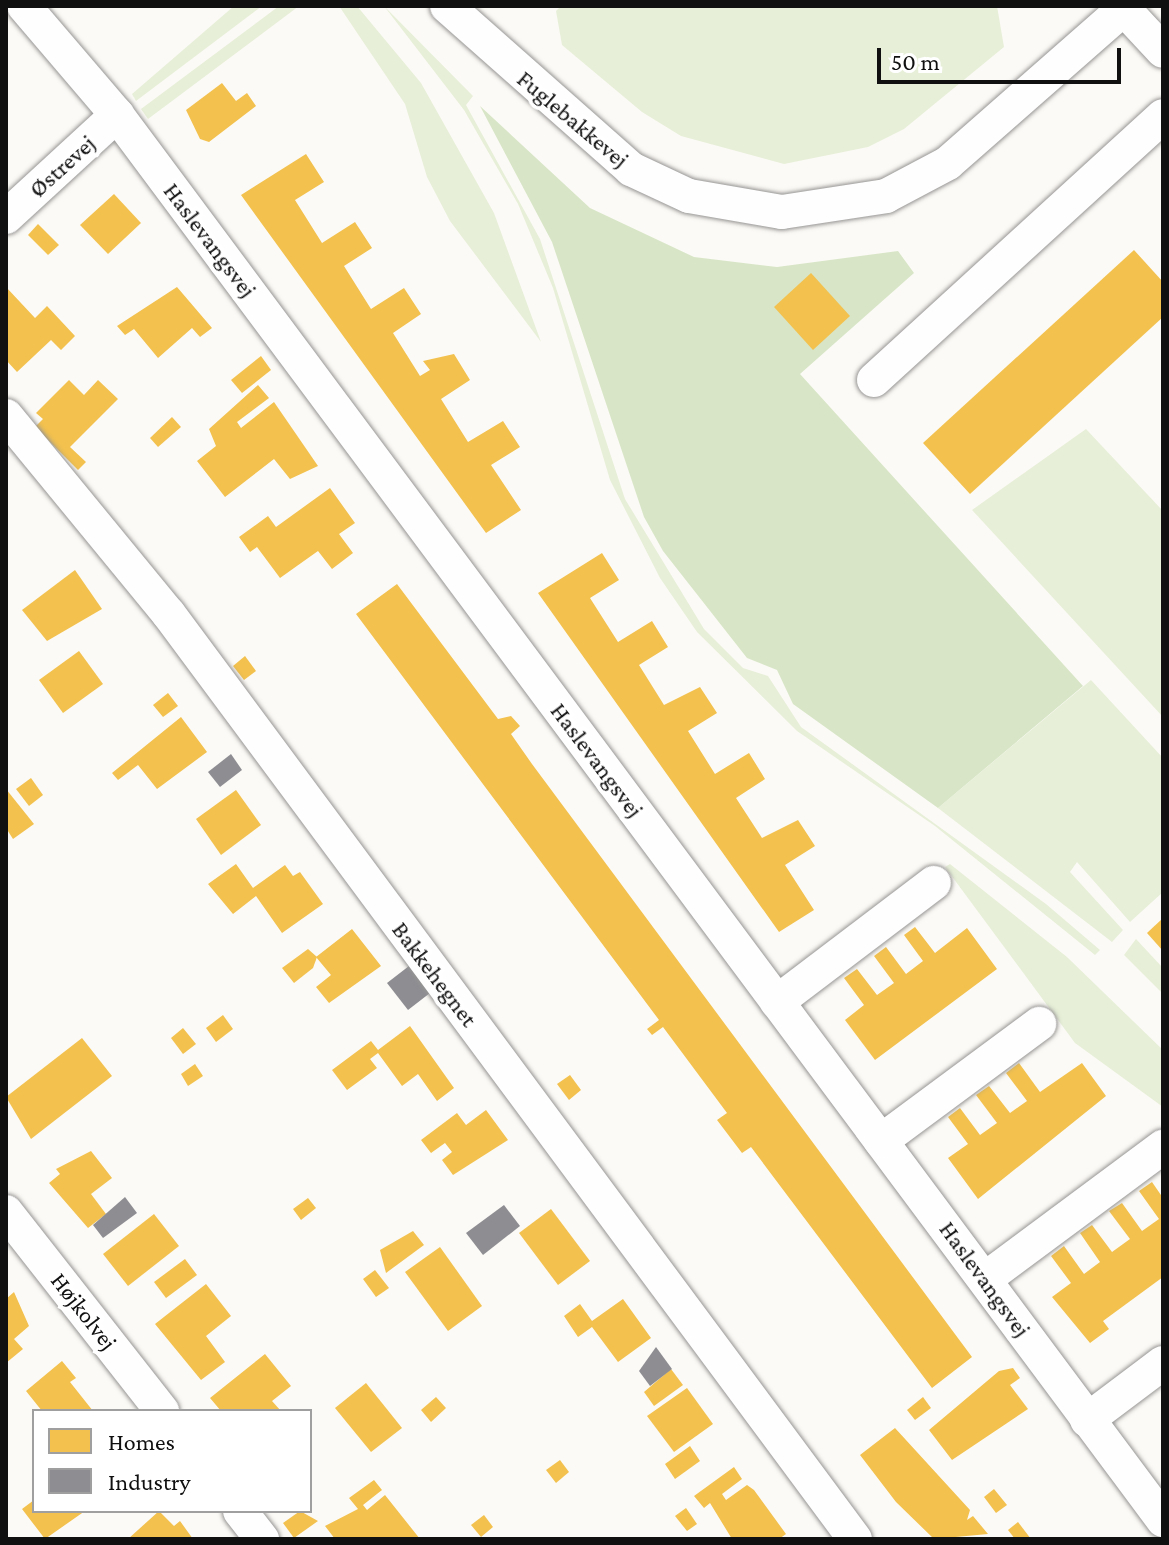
<!DOCTYPE html>
<html>
<head>
<meta charset="utf-8">
<style>
	body { margin:0 }
	#map { position:relative; width:1169px; height:1545px; overflow:hidden; background:#fcfaf6; font-family:"Crimson Pro",serif }
	div>[style] { position:absolute }
	.green>* { inset:0; background:#e7efd8 }
	.forest>* { inset:0; background:#d8e6c7 }
	.homes>* { inset:0; background:#f2c14e }
	.industry>* { inset:0; background:#8d8d92 }
	.roads { filter:drop-shadow(0 0 2px #969594) drop-shadow(0 0 2px #969594) }
	.minor>* { height:34px; margin:-17px; padding:0 17px; transform-origin:17px; border-radius:17px; background:#fffefe }
	span { translate:-50% -50%; white-space:nowrap; text-align:center; line-height:1.15; -webkit-text-stroke:8px #fff; paint-order:stroke }
	.street-label { font-size:24px; color:#101010 }
	.frame { position:absolute; inset:0; border:8px solid #101010; pointer-events:none }
	.legend { position:absolute; left:32px; top:1409px; width:280px; height:104px; box-sizing:border-box; background:#fff; border:2px solid #9f9f9f; margin:0; padding:10px 14px; list-style:none; font-size:24px; color:#101010 }
	.legend li { display:flex; align-items:center; gap:16px; height:40px }
	.legend b { width:40px; border:2px solid #9f9f9f }
	.scale { position:absolute; left:877px; top:48px; width:244px; height:36px; box-sizing:border-box; border:4px solid #101010; border-top:0; padding-left:10px; font-size:24px; line-height:28px; white-space:nowrap; color:#101010; -webkit-text-stroke:6px #fff; paint-order:stroke }
</style>
</head>
<body>
<div id="map">
	<div class="green">
		<div style="clip-path:polygon(234px 6px,262px 6px,136px 101px,132px 94px)"></div>
		<div style="clip-path:polygon(279px 6px,299px 6px,148px 119px,141px 109px)"></div>
		<div style="clip-path:polygon(339px 6px,357px 6px,421px 83px,494px 213px,541px 342px,450px 221px,427px 177px,405px 104px)"></div>
		<div style="clip-path:polygon(384px 6px,473px 96px,466px 105px,540px 239px,625px 499px,704px 629px,743px 668px,768px 676px,801px 727px,1046px 904px,1100px 950px,1095px 955px,935px 826px,797px 731px,697px 632px,660px 578px,610px 480px,553px 288px,518px 204px,464px 110px)"></div>
		<div style="clip-path:polygon(561px 6px,997px 6px,1004px 47px,904px 129px,868px 147px,784px 164px,681px 136px,642px 112px,562px 45px,556px 11px)"></div>
		<div style="clip-path:polygon(1086px 429px,1163px 511px,1163px 717px,972px 510px)"></div>
		<div style="clip-path:polygon(1091px 680px,1163px 758px,1163px 892px,1130px 922px,1077px 862px,1070px 872px,1123px 930px,1112px 942px,938px 808px)"></div>
		<div style="clip-path:polygon(950px 864px,1067px 957px,1163px 1050px,1163px 1107px,1075px 1043px,945px 867px)"></div>
		<div style="clip-path:polygon(1136px 939px,1163px 968px,1163px 994px,1124px 955px)"></div>
	</div>
	<div class="forest">
		<div style="clip-path:polygon(480px 106px,590px 208px,694px 257px,777px 267px,898px 251px,914px 273px,800px 374px,1083px 686px,938px 808px,793px 704px,777px 670px,747px 658px,663px 551px,644px 517px,552px 242px)"></div>
	</div>
	<div class="homes">
		<div style="clip-path:polygon(222px 83px,236px 101px,247px 93px,256px 106px,209px 142px,200px 139px,186px 110px)"></div>
		<div style="clip-path:polygon(306px 154px,324px 182px,295px 200px,322px 243px,355px 222px,372px 248px,344px 266px,371px 309px,404px 288px,421px 314px,393px 333px,420px 376px,430px 370px,423px 361px,454px 354px,470px 380px,441px 399px,468px 442px,503px 421px,520px 447px,491px 465px,521px 510px,486px 533px,241px 195px)"></div>
		<div style="clip-path:polygon(114px 194px,141px 223px,108px 254px,80px 225px)"></div>
		<div style="clip-path:polygon(38px 224px,59px 245px,48px 255px,28px 235px)"></div>
		<div style="clip-path:polygon(1134px 250px,1163px 282px,1163px 317px,970px 494px,923px 443px)"></div>
		<div style="clip-path:polygon(811px 273px,850px 316px,813px 350px,774px 307px)"></div>
		<div style="clip-path:polygon(6px 287px,35px 318px,47px 306px,75px 336px,61px 350px,51px 340px,17px 372px,6px 360px)"></div>
		<div style="clip-path:polygon(177px 287px,212px 328px,200px 337px,192px 328px,158px 358px,134px 329px,125px 335px,117px 326px)"></div>
		<div style="clip-path:polygon(261px 356px,271px 370px,242px 393px,231px 380px)"></div>
		<div style="clip-path:polygon(69px 380px,84px 395px,98px 380px,118px 399px,70px 447px,86px 462px,78px 470px,35px 427px,43px 419px,36px 413px)"></div>
		<div style="clip-path:polygon(258px 385px,269px 398px,237px 422px,241px 428px,274px 402px,318px 466px,290px 479px,274px 459px,225px 497px,197px 461px,216px 446px,209px 429px)"></div>
		<div style="clip-path:polygon(172px 417px,181px 427px,158px 447px,150px 438px)"></div>
		<div style="clip-path:polygon(330px 488px,355px 523px,339px 534px,353px 553px,332px 569px,318px 551px,280px 578px,257px 547px,250px 552px,239px 537px,268px 516px,276px 527px)"></div>
		<div style="clip-path:polygon(602px 553px,619px 580px,590px 598px,618px 642px,652px 621px,668px 647px,639px 665px,664px 705px,700px 687px,717px 713px,688px 731px,715px 774px,749px 753px,765px 779px,736px 798px,762px 838px,798px 820px,815px 846px,785px 865px,814px 910px,779px 932px,538px 593px)"></div>
		<div style="clip-path:polygon(75px 570px,102px 609px,47px 641px,22px 610px)"></div>
		<div style="clip-path:polygon(397px 584px,498px 719px,511px 716px,520px 726px,511px 734px,532px 764px,972px 1357px,932px 1388px,751px 1147px,742px 1153px,717px 1120px,727px 1113px,663px 1027px,652px 1035px,647px 1029px,659px 1020px,356px 614px)"></div>
		<div style="clip-path:polygon(79px 651px,103px 684px,63px 713px,39px 680px)"></div>
		<div style="clip-path:polygon(245px 656px,256px 671px,244px 680px,233px 666px)"></div>
		<div style="clip-path:polygon(168px 693px,178px 706px,163px 717px,153px 705px)"></div>
		<div style="clip-path:polygon(181px 717px,207px 752px,157px 789px,138px 765px,118px 780px,112px 773px)"></div>
		<div style="clip-path:polygon(31px 778px,43px 795px,29px 806px,16px 789px)"></div>
		<div style="clip-path:polygon(6px 789px,34px 824px,13px 839px,6px 828px)"></div>
		<div style="clip-path:polygon(236px 790px,261px 825px,221px 855px,196px 819px)"></div>
		<div style="clip-path:polygon(236px 864px,253px 888px,285px 865px,293px 876px,300px 872px,323px 904px,282px 933px,256px 896px,233px 914px,208px 884px)"></div>
		<div style="clip-path:polygon(1163px 918px,1163px 951px,1147px 933px)"></div>
		<div style="clip-path:polygon(915px 927px,935px 953px,967px 928px,997px 969px,875px 1060px,845px 1020px,864px 1005px,844px 978px,857px 969px,877px 995px,894px 983px,874px 956px,886px 947px,906px 974px,923px 961px,904px 935px)"></div>
		<div style="clip-path:polygon(352px 929px,381px 966px,329px 1003px,316px 987px,331px 975px,316px 957px)"></div>
		<div style="clip-path:polygon(308px 949px,317px 957px,313px 968px,294px 983px,282px 968px)"></div>
		<div style="clip-path:polygon(223px 1015px,233px 1029px,216px 1042px,206px 1028px)"></div>
		<div style="clip-path:polygon(410px 1026px,454px 1088px,437px 1101px,418px 1074px,402px 1086px,378px 1053px,370px 1059px,377px 1068px,347px 1090px,332px 1070px,371px 1041px,378px 1050px)"></div>
		<div style="clip-path:polygon(183px 1028px,196px 1044px,183px 1054px,171px 1038px)"></div>
		<div style="clip-path:polygon(82px 1038px,112px 1076px,31px 1139px,6px 1097px)"></div>
		<div style="clip-path:polygon(1019px 1063px,1040px 1092px,1082px 1063px,1106px 1096px,978px 1199px,948px 1158px,968px 1144px,948px 1117px,960px 1108px,980px 1135px,997px 1123px,976px 1095px,989px 1086px,1010px 1113px,1027px 1101px,1006px 1073px)"></div>
		<div style="clip-path:polygon(195px 1064px,203px 1076px,188px 1086px,181px 1074px)"></div>
		<div style="clip-path:polygon(570px 1075px,581px 1090px,569px 1100px,557px 1084px)"></div>
		<div style="clip-path:polygon(486px 1110px,508px 1140px,453px 1175px,442px 1160px,452px 1152px,445px 1143px,431px 1153px,421px 1140px,457px 1113px,466px 1125px)"></div>
		<div style="clip-path:polygon(91px 1151px,112px 1178px,91px 1194px,106px 1214px,88px 1228px,49px 1183px,60px 1174px,56px 1169px)"></div>
		<div style="clip-path:polygon(1152px 1182px,1163px 1198px,1163px 1277px,1103px 1321px,1109px 1329px,1090px 1343px,1052px 1297px,1071px 1283px,1051px 1256px,1064px 1246px,1084px 1274px,1100px 1262px,1080px 1233px,1092px 1225px,1112px 1252px,1130px 1239px,1109px 1211px,1122px 1203px,1142px 1231px,1159px 1219px,1139px 1191px)"></div>
		<div style="clip-path:polygon(308px 1198px,316px 1208px,301px 1220px,293px 1209px)"></div>
		<div style="clip-path:polygon(551px 1209px,590px 1261px,558px 1285px,519px 1233px)"></div>
		<div style="clip-path:polygon(154px 1214px,179px 1246px,128px 1286px,103px 1254px)"></div>
		<div style="clip-path:polygon(413px 1231px,424px 1245px,386px 1273px,380px 1250px)"></div>
		<div style="clip-path:polygon(440px 1247px,482px 1306px,448px 1331px,405px 1272px)"></div>
		<div style="clip-path:polygon(185px 1259px,197px 1275px,166px 1298px,154px 1282px)"></div>
		<div style="clip-path:polygon(375px 1270px,389px 1288px,376px 1297px,363px 1279px)"></div>
		<div style="clip-path:polygon(206px 1284px,231px 1316px,206px 1336px,225px 1362px,201px 1380px,155px 1324px)"></div>
		<div style="clip-path:polygon(14px 1292px,29px 1326px,14px 1339px,23px 1349px,6px 1363px,6px 1299px)"></div>
		<div style="clip-path:polygon(623px 1299px,651px 1338px,618px 1362px,592px 1327px,578px 1337px,564px 1316px,580px 1304px,592px 1321px)"></div>
		<div style="clip-path:polygon(265px 1354px,291px 1386px,272px 1401px,281px 1411px,221px 1411px,210px 1398px)"></div>
		<div style="clip-path:polygon(62px 1361px,76px 1378px,70px 1382px,93px 1411px,42px 1411px,26px 1391px)"></div>
		<div style="clip-path:polygon(1013px 1368px,1020px 1378px,1010px 1385px,1028px 1409px,952px 1460px,929px 1430px,999px 1371px)"></div>
		<div style="clip-path:polygon(671px 1369px,683px 1385px,654px 1406px,644px 1392px)"></div>
		<div style="clip-path:polygon(366px 1383px,402px 1428px,371px 1452px,335px 1408px)"></div>
		<div style="clip-path:polygon(687px 1388px,713px 1424px,674px 1452px,647px 1416px)"></div>
		<div style="clip-path:polygon(436px 1397px,446px 1408px,431px 1422px,421px 1410px)"></div>
		<div style="clip-path:polygon(923px 1397px,931px 1408px,915px 1420px,907px 1410px)"></div>
		<div style="clip-path:polygon(895px 1428px,970px 1510px,967px 1520px,973px 1516px,988px 1534px,934px 1539px,896px 1502px,860px 1455px)"></div>
		<div style="clip-path:polygon(690px 1446px,700px 1461px,675px 1479px,665px 1464px)"></div>
		<div style="clip-path:polygon(560px 1460px,569px 1472px,556px 1483px,546px 1470px)"></div>
		<div style="clip-path:polygon(734px 1467px,742px 1479px,722px 1494px,726px 1500px,747px 1485px,754px 1490px,786px 1534px,779px 1539px,732px 1539px,710px 1503px,704px 1508px,694px 1496px)"></div>
		<div style="clip-path:polygon(374px 1480px,382px 1490px,363px 1505px,367px 1510px,385px 1495px,420px 1539px,335px 1539px,325px 1526px,358px 1509px,349px 1498px)"></div>
		<div style="clip-path:polygon(994px 1489px,1007px 1505px,996px 1513px,984px 1497px)"></div>
		<div style="clip-path:polygon(34px 1500px,34px 1511px,85px 1511px,45px 1539px,22px 1509px)"></div>
		<div style="clip-path:polygon(686px 1508px,697px 1524px,687px 1531px,675px 1516px)"></div>
		<div style="clip-path:polygon(159px 1511px,174px 1526px,180px 1521px,193px 1539px,128px 1539px)"></div>
		<div style="clip-path:polygon(300px 1511px,318px 1521px,294px 1538px,283px 1523px)"></div>
		<div style="clip-path:polygon(484px 1515px,493px 1527px,481px 1537px,471px 1525px)"></div>
		<div style="clip-path:polygon(1018px 1522px,1031px 1539px,1015px 1539px,1008px 1530px)"></div>
	</div>
	<div class="industry">
		<div style="clip-path:polygon(231px 754px,242px 770px,220px 787px,208px 772px)"></div>
		<div style="clip-path:polygon(409px 966px,430px 993px,408px 1010px,387px 983px)"></div>
		<div style="clip-path:polygon(125px 1197px,137px 1213px,103px 1238px,93px 1225px)"></div>
		<div style="clip-path:polygon(504px 1205px,520px 1226px,483px 1255px,466px 1233px)"></div>
		<div style="clip-path:polygon(656px 1347px,672px 1369px,650px 1386px,639px 1371px)"></div>
	</div>
	<div class="roads">
		<div class="minor">
			<div style="left:24px;top:6px;width:143px;rotate:49.5deg"></div>
			<div style="left:117px;top:115px;width:1752px;rotate:53.33deg"></div>
			<div style="left:447px;top:6px;width:246px;rotate:41.5deg"></div>
			<div style="left:631px;top:169px;width:64px;rotate:25deg"></div>
			<div style="left:689px;top:196px;width:94px;rotate:9.8deg"></div>
			<div style="left:782px;top:212px;width:105px;rotate:-8.7deg"></div>
			<div style="left:886px;top:196px;width:70px;rotate:-28deg"></div>
			<div style="left:948px;top:163px;width:238px;rotate:-41.3deg"></div>
			<div style="left:1124px;top:9px;width:57px;rotate:47.1deg"></div>
			<div style="left:6px;top:217px;width:151px;rotate:-42.6deg"></div>
			<div style="left:874px;top:380px;width:391px;rotate:-42.4deg"></div>
			<div style="left:6px;top:416px;width:255px;rotate:50.6deg"></div>
			<div style="left:168px;top:613px;width:1153px;rotate:53.43deg"></div>
			<div style="left:777px;top:1002px;width:197px;rotate:-37.2deg"></div>
			<div style="left:881px;top:1141px;width:197px;rotate:-36.5deg"></div>
			<div style="left:6px;top:1212px;width:253px;rotate:51.9deg"></div>
			<div style="left:985px;top:1279px;width:222px;rotate:-36.6deg"></div>
			<div style="left:1087px;top:1420px;width:95px;rotate:-36.9deg"></div>
			<div style="left:240px;top:1511px;width:36px;rotate:52deg"></div>
		</div>
	</div>
	<div class="street-label">
		<span style="left:573px;top:119px;rotate:40deg">Fuglebakkevej</span>
		<span style="left:62px;top:166px;rotate:-42deg">Østrevej</span>
		<span style="left:210px;top:240px;rotate:53deg">Haslevangsvej</span>
		<span style="left:597px;top:760px;rotate:53deg">Haslevangsvej</span>
		<span style="left:435px;top:974px;rotate:53deg">Bakkehegnet</span>
		<span style="left:985px;top:1279px;rotate:54deg">Haslevangsvej</span>
		<span style="left:84px;top:1311px;rotate:52deg">Højkolvej</span>
	</div>
	<div class="frame"></div>
	<ul class="legend">
	<li><b style="height:22px;background:#f2c14e"></b>Homes</li>
	<li><b style="height:22px;background:#8d8d92"></b>Industry</li>
	</ul>
	<div class="scale">50 m</div>
</div>
</body>
</html>
